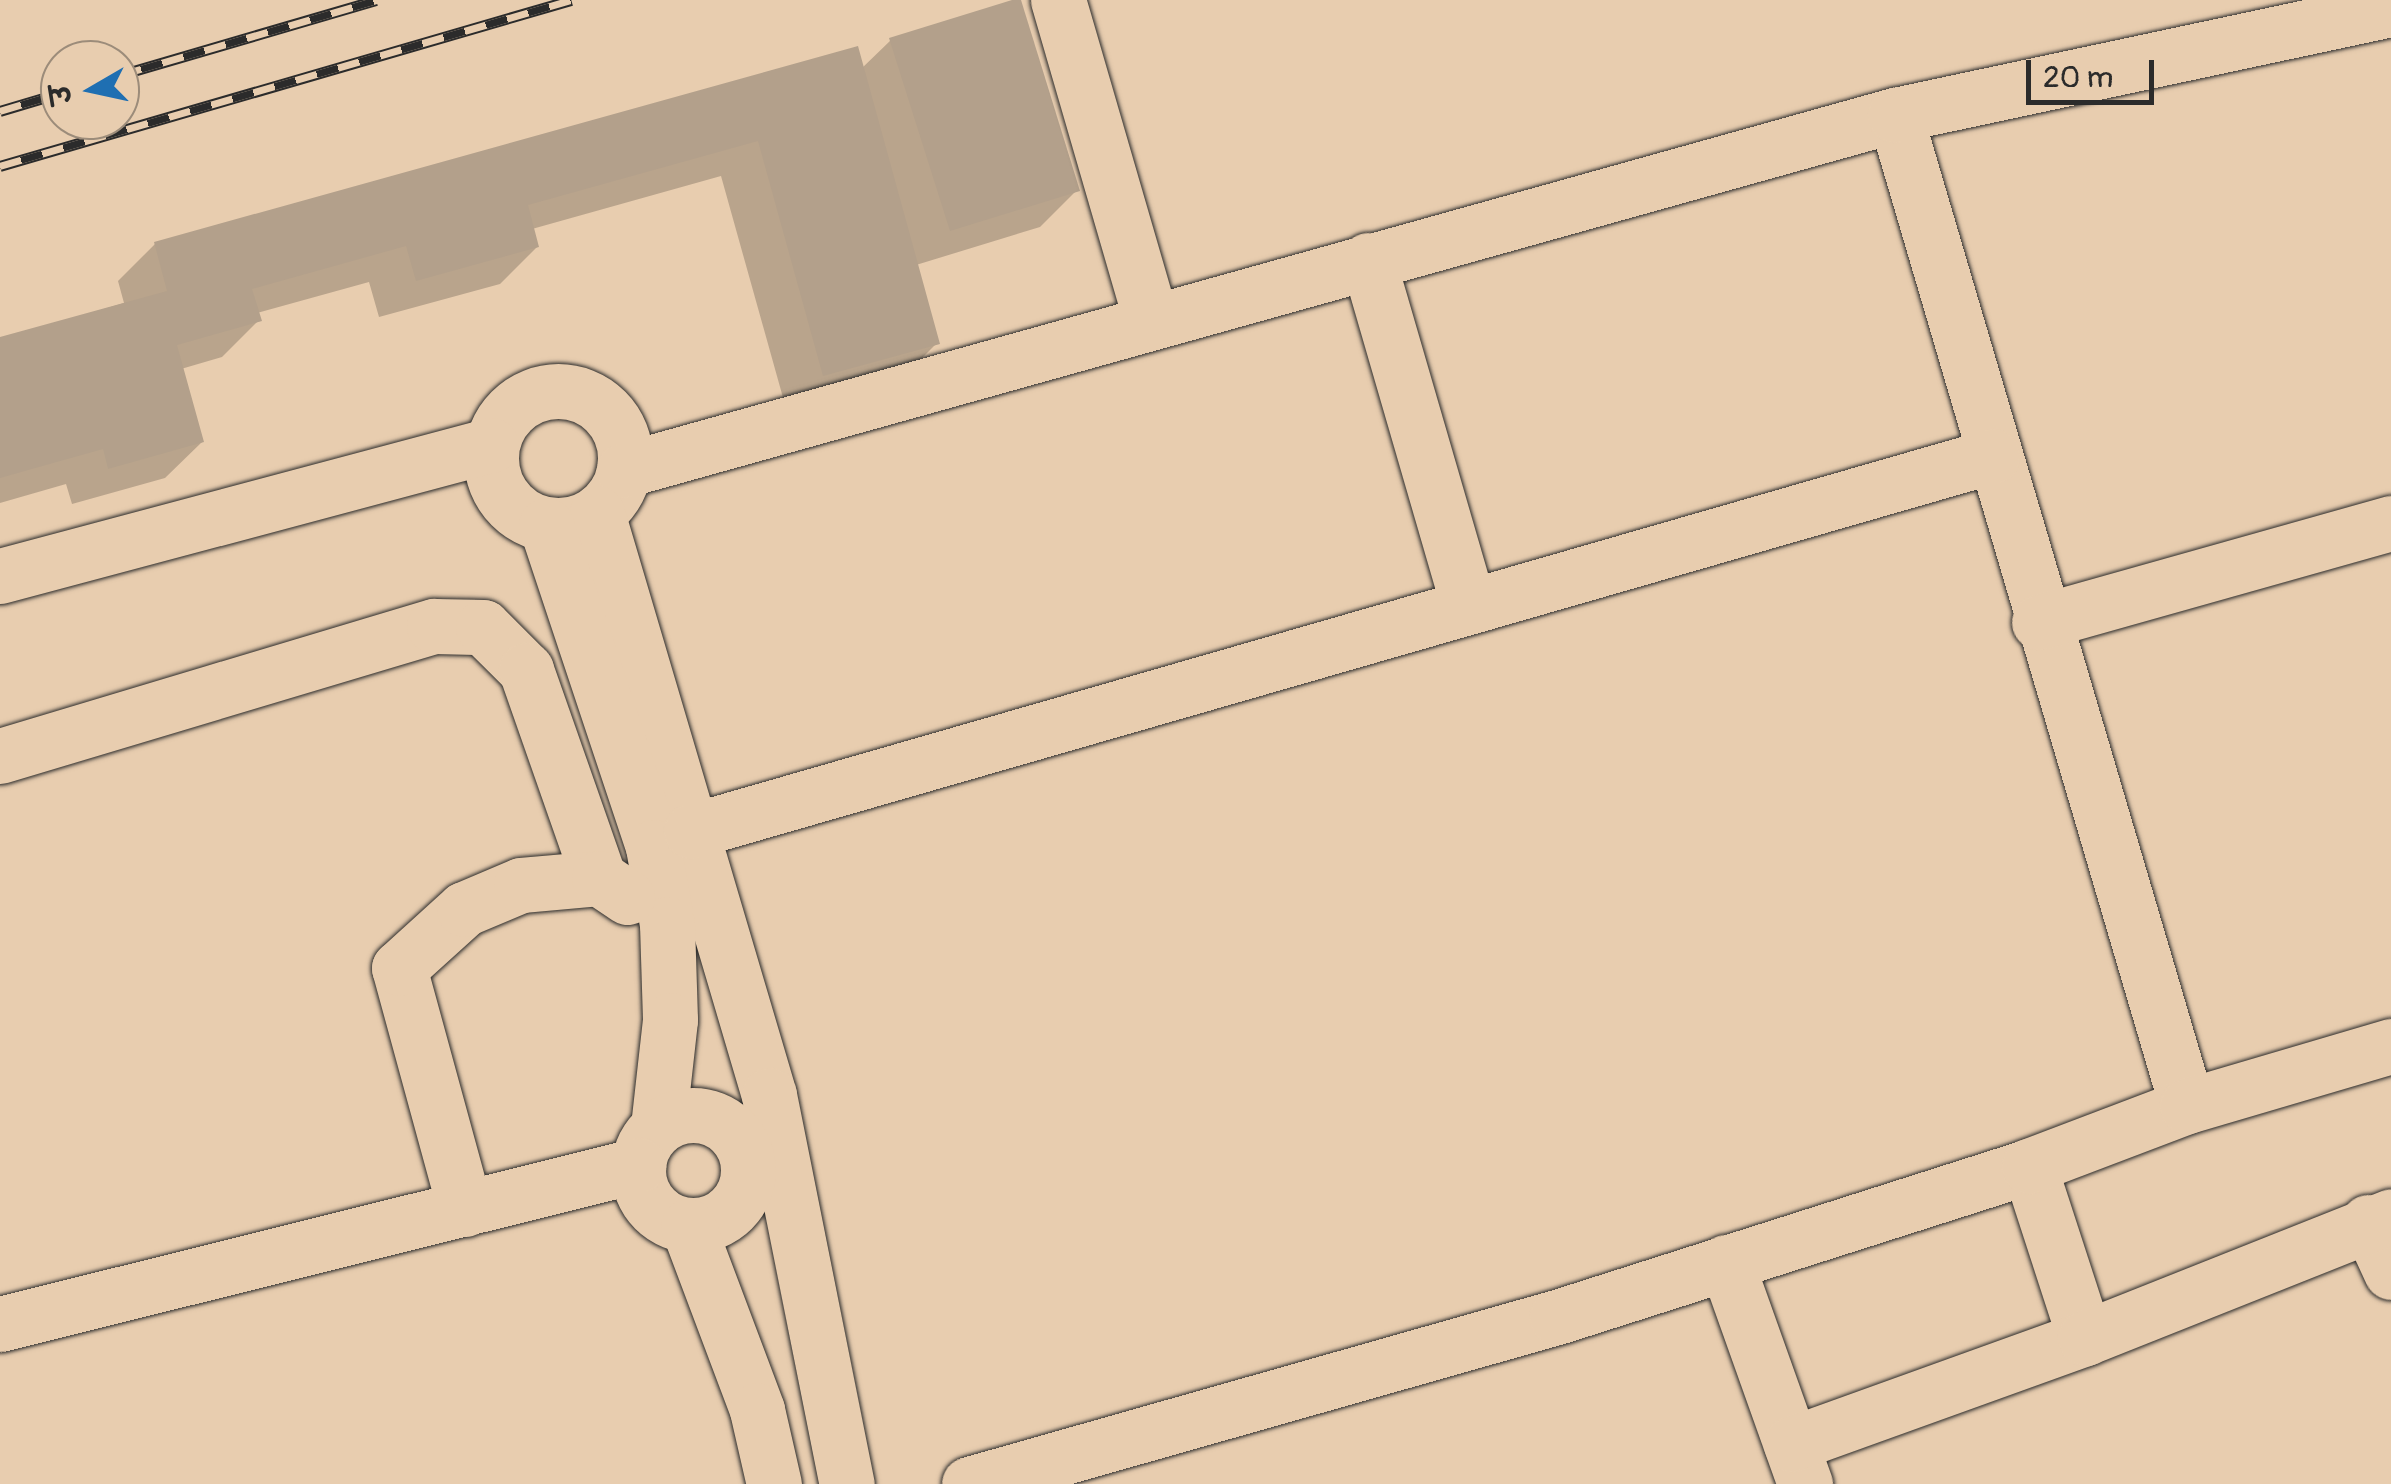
<!DOCTYPE html>
<html>
<head>
<meta charset="utf-8">
<style>
	body { margin:0 }
	#map { position:relative; width:2391px; height:1484px; overflow:hidden; background:#e8cdaf; font-family:Pangolin,"Playpen Sans Deva",sans-serif }
	div>[style] { position:absolute }
	.shadow>* { inset:0; background:#0003 }
	.building>* { inset:0; background:#b3a08b }
	.roads { filter:drop-shadow(0 0 2px #2b2b2b) drop-shadow(0 0 2px #2b2b2b) }
	.minor>* { height:55px; margin:-27.5px; padding:0 27.5px; transform-origin:27.5px; border-radius:27.5px; background:#e8cdaf }
	.minor>.ring { margin:-27.5px; padding:0; box-sizing:content-box; background:none; border:55px solid #e8cdaf; border-radius:50% }
	.rail>* { height:11px; margin-top:-5.5px; transform-origin:0; background:repeating-linear-gradient(90deg,#e8cdaf 0 22px,#2b2b2b 0 44px); box-sizing:border-box; border-block:2px solid #2b2b2b }
	span { translate:-50% -50%; white-space:nowrap; text-align:center; line-height:1.15; -webkit-text-stroke:8px #e8cdaf; paint-order:stroke }
	.north { position:absolute; left:40px; top:40px; width:100px; height:100px; box-sizing:border-box; background:#e8cdaf; border:2px solid #9c8c7a; border-radius:50%; rotate:261deg; font-size:28px; font-weight:700; line-height:40px; text-align:center; color:#2b2b2b }
	.north::after { content:''; display:block; margin:auto; width:35px; height:45px; background:#1f6fb2; clip-path:polygon(50% 0,100% 100%,50% 72%,0 100%) }
	.scale { position:absolute; left:2026px; top:60px; width:128px; height:45px; box-sizing:border-box; border:5px solid #2b2b2b; border-top:0; padding-left:12px; font-size:30px; line-height:35px; white-space:nowrap; color:#2b2b2b; -webkit-text-stroke:8px #e8cdaf; paint-order:stroke }
</style>
</head>
<body>
<div id="map">
	<div class="shadow">
		<div style="clip-path:polygon(891px 40px,1077px 190px,1040px 227px,916px 265px,937px 343px,900px 380px,787px 412px,721px 176px,532px 229px,537px 247px,500px 284px,379px 317px,369px 282px,257px 313px,259px 320px,222px 357px,181px 369px,202px 442px,165px 478px,72px 504px,66px 484px,0 503px,0 340px,124px 303px,118px 281px,155px 244px,861px 69px)"></div>
	</div>
	<div class="building">
		<div style="clip-path:polygon(1012px 0,1021px 0,1080px 191px,950px 231px,889px 38px)"></div>
		<div style="clip-path:polygon(858px 46px,940px 344px,823px 376px,758px 141px,528px 205px,539px 247px,416px 281px,406px 246px,252px 289px,262px 321px,177px 345px,204px 442px,108px 469px,103px 449px,0 478px,0 337px,167px 291px,154px 242px)"></div>
	</div>
	<div class="roads">
		<div class="minor">
			<div style="left:1058px;top:0;width:334px;rotate:73.8deg"></div>
			<div style="left:1895px;top:115px;width:1033px;rotate:73.58deg"></div>
			<div style="left:1368px;top:260px;width:358px;rotate:73.8deg"></div>
			<div class="ring" style="left:491px;top:391px;width:79px;height:79px"></div>
			<div style="left:624px;top:470px;width:1320px;rotate:-15.61deg"></div>
			<div style="left:1895px;top:115px;width:507px;rotate:-12.06deg"></div>
			<div style="left:597px;top:513px;width:607px;rotate:73.54deg"></div>
			<div style="left:769px;top:1095px;width:397px;rotate:78.7deg"></div>
			<div style="left:546px;top:525px;width:339px;rotate:71.6deg"></div>
			<div style="left:653px;top:847px;width:78px;rotate:79.7deg"></div>
			<div style="left:667px;top:924px;width:96px;rotate:88.2deg"></div>
			<div style="left:670px;top:1020px;width:108px;rotate:96.4deg"></div>
			<div style="left:0;top:576px;width:508px;rotate:-14.94deg"></div>
			<div style="left:2039px;top:622px;width:366px;rotate:-15.7deg"></div>
			<div style="left:0;top:756px;width:453px;rotate:-16.7deg"></div>
			<div style="left:434px;top:626px;width:49px;rotate:1.2deg"></div>
			<div style="left:483px;top:627px;width:61px;rotate:45deg"></div>
			<div style="left:526px;top:670px;width:220px;rotate:70.7deg"></div>
			<div style="left:691px;top:831px;width:1354px;rotate:-16.08deg"></div>
			<div class="ring" style="left:638px;top:1115px;width:55px;height:55px"></div>
			<div style="left:2029px;top:1166px;width:181px;rotate:72deg"></div>
			<div style="left:465px;top:1209px;width:250px;rotate:-105.3deg"></div>
			<div style="left:399px;top:968px;width:88px;rotate:-42.2deg"></div>
			<div style="left:464px;top:909px;width:62px;rotate:-22.8deg"></div>
			<div style="left:521px;top:885px;width:78px;rotate:-5.1deg"></div>
			<div style="left:599px;top:878px;width:34px;rotate:34deg"></div>
			<div style="left:2368px;top:1222px;width:55px;rotate:65.3deg"></div>
			<div style="left:688px;top:1226px;width:197px;rotate:69.4deg"></div>
			<div style="left:757px;top:1410px;width:76px;rotate:77.1deg"></div>
			<div style="left:1726px;top:1262px;width:236px;rotate:70.4deg"></div>
			<div style="left:0;top:1324px;width:658px;rotate:-13.99deg"></div>
			<div style="left:1791px;top:1444px;width:313px;rotate:-19.8deg"></div>
			<div style="left:2085px;top:1338px;width:329px;rotate:-21.7deg"></div>
			<div style="left:969px;top:1484px;width:611px;rotate:-15.86deg"></div>
			<div style="left:1557px;top:1317px;width:496px;rotate:-17.7deg"></div>
			<div style="left:2029px;top:1166px;width:169px;rotate:-20.8deg"></div>
			<div style="left:2187px;top:1106px;width:213px;rotate:-16.4deg"></div>
		</div>
	</div>
	<div class="rail">
		<div style="left:120px;top:75px;width:267px;rotate:-16.3deg"></div>
		<div style="left:0;top:111px;width:63px;rotate:-16.7deg"></div>
		<div style="left:0;top:166px;width:595px;rotate:-16.21deg"></div>
	</div>
	<div class="north">उ</div>
	<div class="scale">20 m</div>
</div>
</body>
</html>
